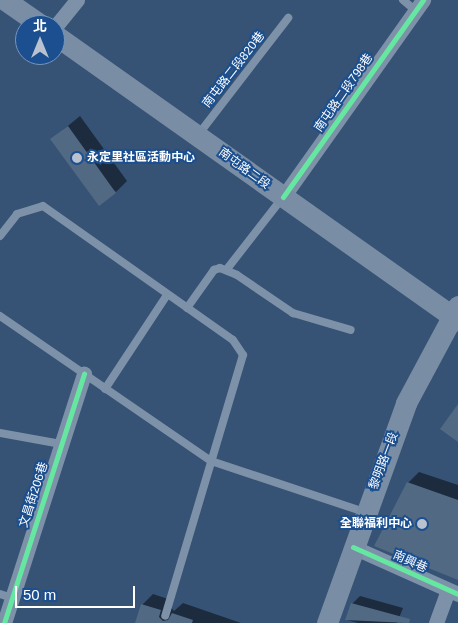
<!DOCTYPE html>
<html>
<head>
<meta charset="utf-8">
<style>
	body { margin:0 }
	#map { position:relative; width:458px; height:623px; overflow:hidden; background:#365274; font-family:Helvetica,"Noto Sans TC",sans-serif }
	div>[style] { position:absolute }
	.shadow>* { inset:0; background:#0007 }
	.building>* { inset:0; background:#526984 }
	.lane>* { height:8px; margin:-4px; padding:0 4px; transform-origin:4px; border-radius:4px; background:#7d92a8 }
	.street>* { height:15px; margin:-7.5px; padding:0 7.5px; transform-origin:7.5px; border-radius:7.5px; background:#7d92a8 }
	.secondary>* { height:21px; margin:-10.5px; padding:0 10.5px; transform-origin:10.5px; border-radius:10.5px; background:#798da4 }
	.cycleway>* { height:5px; margin:-2.5px; padding:0 2.5px; transform-origin:2.5px; border-radius:2.5px; background:#66e7a1 }
	.dots>* { width:14px; height:14px; translate:-50% -50%; box-sizing:border-box; border:2px solid #1b4f8f; border-radius:50% }
	span { translate:-50% -50%; white-space:nowrap; text-align:center; line-height:1.15; -webkit-text-stroke:4px #1b4f8f; paint-order:stroke }
	.street-label { font-size:12px; color:#fff }
	.poi-label { font-size:12px; color:#fff; font-weight:700 }
	.left { translate:0 -50%; text-align:left }
	.right { translate:-100% -50%; text-align:right }
	.north { position:absolute; left:15px; top:15px; width:50px; height:50px; box-sizing:border-box; background:#1b4f8f; border:1px solid #7695bc; border-radius:50%; rotate:0deg; font-size:14px; font-weight:700; line-height:20px; text-align:center; color:#fff }
	.north::after { content:''; display:block; margin:auto; width:18px; height:22px; background:#b9c2ce; clip-path:polygon(50% 0,100% 100%,50% 72%,0 100%) }
	.scale { position:absolute; left:15px; top:586px; width:120px; height:22px; box-sizing:border-box; border:2px solid #fff; border-top:0; padding-left:6px; font-size:15px; line-height:18px; white-space:nowrap; color:#fff; -webkit-text-stroke:4px #1b4f8f; paint-order:stroke }
</style>
</head>
<body>
<div id="map">
	<div class="shadow">
		<div style="clip-path:polygon(80px 116px,127px 181px,116px 192px,52px 139px)"></div>
		<div style="clip-path:polygon(419px 472px,458px 485px,458px 579px,408px 483px)"></div>
		<div style="clip-path:polygon(153px 594px,171px 600px,170px 606px,174px 611px,183px 603px,241px 623px,136px 623px,142px 605px)"></div>
		<div style="clip-path:polygon(360px 596px,403px 608px,397px 623px,358px 623px,347px 620px,352px 604px)"></div>
	</div>
	<div class="building">
		<div style="clip-path:polygon(68px 126px,116px 193px,99px 206px,50px 139px)"></div>
		<div style="clip-path:polygon(458px 404px,458px 442px,440px 429px)"></div>
		<div style="clip-path:polygon(407px 482px,458px 500px,458px 580px,374px 546px)"></div>
		<div style="clip-path:polygon(351px 603px,410px 619px,409px 623px,345px 620px)"></div>
		<div style="clip-path:polygon(141px 604px,161px 610px,159px 617px,163px 621px,168px 620px,172px 613px,193px 620px,192px 623px,135px 623px)"></div>
	</div>
	<div class="lane">
		<div style="left:403px;top:0;width:16px;rotate:40deg"></div>
		<div style="left:198px;top:135px;width:148px;rotate:-52.4deg"></div>
		<div style="left:0;top:236px;width:28px;rotate:-52deg"></div>
		<div style="left:17px;top:214px;width:27px;rotate:-17deg"></div>
		<div style="left:43px;top:206px;width:232px;rotate:35.2deg"></div>
		<div style="left:233px;top:340px;width:18px;rotate:56deg"></div>
		<div style="left:243px;top:355px;width:272px;rotate:106.6deg"></div>
		<div style="left:227px;top:269px;width:91px;rotate:-52.1deg"></div>
		<div style="left:187px;top:308px;width:47px;rotate:-54.6deg"></div>
		<div style="left:214px;top:270px;width:6px;rotate:-18deg"></div>
		<div style="left:220px;top:268px;width:18px;rotate:22deg"></div>
		<div style="left:237px;top:275px;width:68px;rotate:34.2deg"></div>
		<div style="left:293px;top:313px;width:60px;rotate:16.3deg"></div>
		<div style="left:0;top:316px;width:256px;rotate:34.5deg"></div>
		<div style="left:211px;top:461px;width:161px;rotate:18.4deg"></div>
		<div style="left:105px;top:389px;width:113px;rotate:-56.6deg"></div>
		<div style="left:0;top:433px;width:62px;rotate:10.2deg"></div>
		<div style="left:0;top:594px;width:13px;rotate:18deg"></div>
	</div>
	<div class="street">
		<div style="left:55px;top:27px;width:35px;rotate:-51deg"></div>
		<div style="left:283px;top:197px;width:242px;rotate:-54.6deg"></div>
		<div style="left:353px;top:547px;width:115px;rotate:24.1deg"></div>
		<div style="left:4px;top:623px;width:262px;rotate:-72.2deg"></div>
		<div style="left:436px;top:623px;width:35px;rotate:-70deg"></div>
	</div>
	<div class="secondary">
		<div style="left:5px;top:0;width:44px;rotate:34.8deg"></div>
		<div style="left:55px;top:35px;width:494px;rotate:35.3deg"></div>
		<div style="left:327px;top:623px;width:234px;rotate:-70.2deg"></div>
		<div style="left:406px;top:403px;width:110px;rotate:-61.8deg"></div>
	</div>
	<div class="cycleway">
		<div style="left:283px;top:197px;width:242px;rotate:-54.6deg"></div>
		<div style="left:353px;top:547px;width:115px;rotate:24.1deg"></div>
		<div style="left:4px;top:623px;width:262px;rotate:-72.2deg"></div>
	</div>
	<div class="dots">
		<div style="left:77px;top:158px;background:#b9c2ce"></div>
		<div style="left:422px;top:524px;background:#b9c2ce"></div>
	</div>
	<div class="street-label">
		<span style="left:234px;top:70px;rotate:-52deg">南屯路二段820巷</span>
		<span style="left:344px;top:93px;rotate:-55deg">南屯路二段798巷</span>
		<span style="left:244px;top:169px;rotate:36deg">南屯路二段</span>
		<span style="left:384px;top:461px;rotate:-69deg">黎明路一段</span>
		<span style="left:34px;top:495px;rotate:-72deg">文昌街206巷</span>
		<span style="left:410px;top:562px;rotate:24deg">南興巷</span>
	</div>
	<div class="poi-label">
		<span class="left" style="left:87px;top:158px">永定里社區活動中心</span>
		<span class="right" style="left:412px;top:524px">全聯福利中心</span>
	</div>
	<div class="north">北</div>
	<div class="scale">50 m</div>
</div>
</body>
</html>
